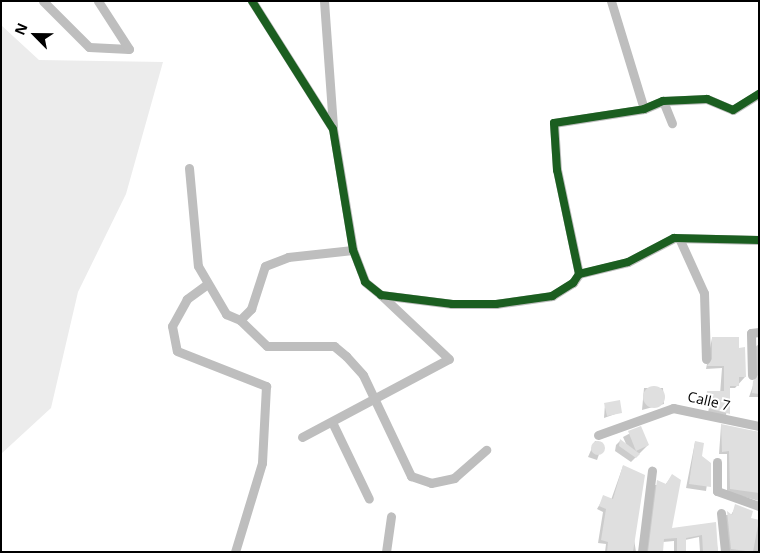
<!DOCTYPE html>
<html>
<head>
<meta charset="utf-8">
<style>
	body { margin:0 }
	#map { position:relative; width:760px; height:553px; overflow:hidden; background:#fff; font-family:"Open Sans",sans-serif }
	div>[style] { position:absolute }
	.green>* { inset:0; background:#ececec }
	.shadow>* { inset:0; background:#0003 }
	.building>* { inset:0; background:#dfdfdf }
	.round { border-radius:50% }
	.minor>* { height:9px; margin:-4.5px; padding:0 4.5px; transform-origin:4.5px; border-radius:4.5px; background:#bebebe }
	.cycleway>* { height:8px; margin:-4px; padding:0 4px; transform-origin:4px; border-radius:4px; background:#1b5e20 }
	span { translate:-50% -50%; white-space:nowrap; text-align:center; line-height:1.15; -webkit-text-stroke:4px #fff; paint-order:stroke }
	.street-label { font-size:14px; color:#000 }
	.frame { position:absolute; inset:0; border:2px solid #000; pointer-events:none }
	.north { position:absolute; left:10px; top:10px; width:50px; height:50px; -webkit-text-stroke:4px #fff; paint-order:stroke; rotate:293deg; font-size:14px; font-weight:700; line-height:20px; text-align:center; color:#000 }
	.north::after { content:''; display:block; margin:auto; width:18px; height:22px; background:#000; clip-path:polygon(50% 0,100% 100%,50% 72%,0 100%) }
</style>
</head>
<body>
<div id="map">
	<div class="green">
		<div style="clip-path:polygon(1px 25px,39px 60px,163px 62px,126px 194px,78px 292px,51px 408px,1px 454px)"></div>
	</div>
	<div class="shadow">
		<div style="clip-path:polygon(712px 338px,738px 349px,745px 377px,735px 388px,729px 388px,726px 416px,708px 412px,710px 404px,703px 403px,708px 392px,720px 394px,722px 368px,706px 369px)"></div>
		<div style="clip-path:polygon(759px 344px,759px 397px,749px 397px,755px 380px,754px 348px)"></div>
		<div style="clip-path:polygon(644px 388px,663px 388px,664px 404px,642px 410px)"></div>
		<div style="clip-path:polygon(605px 404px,621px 412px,604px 418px)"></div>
		<div style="clip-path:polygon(721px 426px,759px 432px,759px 501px,727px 492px,727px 454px,719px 454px)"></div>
		<div style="clip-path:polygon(640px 428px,648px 445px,631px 462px,615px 451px,616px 445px,620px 441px,627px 446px,623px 437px)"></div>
		<div style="clip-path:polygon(595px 441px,603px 443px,597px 460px,588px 457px)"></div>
		<div style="clip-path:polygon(695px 442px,700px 457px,710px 464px,706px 491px,686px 488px)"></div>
		<div style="clip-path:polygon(623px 466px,636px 552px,605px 552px,606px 544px,598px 543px,603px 512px,597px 509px,604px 497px,611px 500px)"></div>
		<div style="clip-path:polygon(672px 476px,670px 529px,714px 523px,718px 552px,700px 552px,699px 537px,685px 540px,685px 552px,674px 552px,674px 541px,663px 542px,661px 552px,646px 552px,654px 485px,665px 485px)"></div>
		<div style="clip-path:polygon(736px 506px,750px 519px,759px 520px,759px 552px,728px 551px,724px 515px,731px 515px)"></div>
	</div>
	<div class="building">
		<div style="clip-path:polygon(712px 337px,739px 337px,739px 348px,745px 347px,746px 377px,739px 377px,739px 386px,730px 386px,730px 414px,711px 409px,712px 401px,706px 400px,707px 391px,724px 391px,724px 366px,707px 366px,712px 359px)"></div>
		<div style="clip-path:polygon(759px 347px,759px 394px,752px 393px,753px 381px,758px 375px)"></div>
		<div class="round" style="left:643px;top:386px;width:22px;height:22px"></div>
		<div style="clip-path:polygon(620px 400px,622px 413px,607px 416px,604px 403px)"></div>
		<div style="clip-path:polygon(721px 424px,759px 432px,759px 493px,730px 489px,729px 451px,722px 452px)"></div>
		<div style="clip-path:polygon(641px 426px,649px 445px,636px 451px,628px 431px)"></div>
		<div style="clip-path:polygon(620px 439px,640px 454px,636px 458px,619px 446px)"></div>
		<div class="round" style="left:591px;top:441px;width:14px;height:14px"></div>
		<div style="clip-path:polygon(695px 441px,704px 443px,702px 456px,711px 463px,711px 487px,689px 484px)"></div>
		<div style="clip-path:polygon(623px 465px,645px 475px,633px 552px,607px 552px,608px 542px,601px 540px,606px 509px,599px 506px,603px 495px,613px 499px)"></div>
		<div style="clip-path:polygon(672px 474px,681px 480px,672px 528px,716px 522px,718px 552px,703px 552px,702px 535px,686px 538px,686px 552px,677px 552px,677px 538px,664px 539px,663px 552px,648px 552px,657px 480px,666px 484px)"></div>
		<div style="clip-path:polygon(735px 504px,753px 511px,751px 518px,759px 520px,753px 552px,731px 549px,727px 511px,732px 515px)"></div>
	</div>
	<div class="minor">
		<div style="left:43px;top:1px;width:65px;rotate:45deg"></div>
		<div style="left:89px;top:47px;width:40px;rotate:2.9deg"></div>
		<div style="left:129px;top:49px;width:57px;rotate:-122.9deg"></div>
		<div style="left:252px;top:1px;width:151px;rotate:57.7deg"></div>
		<div style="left:333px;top:129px;width:123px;rotate:80.6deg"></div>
		<div style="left:353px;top:250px;width:34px;rotate:69deg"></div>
		<div style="left:365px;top:282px;width:21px;rotate:39deg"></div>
		<div style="left:381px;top:295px;width:72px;rotate:7.2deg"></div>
		<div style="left:452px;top:304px;width:44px"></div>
		<div style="left:496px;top:304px;width:57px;rotate:-8.1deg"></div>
		<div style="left:552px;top:296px;width:25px;rotate:-32deg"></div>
		<div style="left:573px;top:283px;width:11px;rotate:-56deg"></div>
		<div style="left:579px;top:274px;width:50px;rotate:-13.8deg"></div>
		<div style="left:628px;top:262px;width:52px;rotate:-27.6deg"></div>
		<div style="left:674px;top:238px;width:85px;rotate:1.3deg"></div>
		<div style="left:324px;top:1px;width:125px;rotate:85.9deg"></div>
		<div style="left:611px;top:1px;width:113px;rotate:73deg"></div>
		<div style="left:663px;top:101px;width:24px;rotate:68deg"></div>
		<div style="left:189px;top:168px;width:98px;rotate:84.8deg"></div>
		<div style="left:198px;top:266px;width:56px;rotate:59.7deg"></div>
		<div style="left:226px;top:314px;width:15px;rotate:23deg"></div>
		<div style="left:240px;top:320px;width:16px;rotate:-45deg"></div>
		<div style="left:251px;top:309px;width:45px;rotate:-72deg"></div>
		<div style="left:265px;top:266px;width:25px;rotate:-21deg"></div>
		<div style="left:288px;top:257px;width:65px;rotate:-6.1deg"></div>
		<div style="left:679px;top:238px;width:60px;rotate:65.6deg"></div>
		<div style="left:704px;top:293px;width:66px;rotate:88.3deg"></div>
		<div style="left:579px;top:274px;width:106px;rotate:-101.9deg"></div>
		<div style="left:557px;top:170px;width:47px;rotate:-93.7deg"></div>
		<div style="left:554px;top:123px;width:91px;rotate:-8.8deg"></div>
		<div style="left:644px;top:109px;width:21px;rotate:-23deg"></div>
		<div style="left:663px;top:101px;width:44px;rotate:-2.6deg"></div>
		<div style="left:707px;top:99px;width:28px;rotate:23deg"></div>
		<div style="left:733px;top:110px;width:31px;rotate:-32deg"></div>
		<div style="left:206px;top:285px;width:24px;rotate:144deg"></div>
		<div style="left:187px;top:299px;width:31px;rotate:119deg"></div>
		<div style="left:172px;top:326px;width:25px;rotate:79deg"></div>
		<div style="left:177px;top:351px;width:96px;rotate:21.5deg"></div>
		<div style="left:266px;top:386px;width:77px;rotate:93deg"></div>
		<div style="left:262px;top:463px;width:93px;rotate:106.9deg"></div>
		<div style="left:240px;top:320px;width:37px;rotate:44deg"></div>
		<div style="left:267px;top:346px;width:67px"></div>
		<div style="left:334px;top:346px;width:16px;rotate:40deg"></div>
		<div style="left:346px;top:356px;width:25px;rotate:48deg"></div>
		<div style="left:363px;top:375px;width:112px;rotate:64.6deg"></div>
		<div style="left:411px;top:476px;width:21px;rotate:19deg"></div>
		<div style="left:431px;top:483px;width:24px;rotate:-12deg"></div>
		<div style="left:454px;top:478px;width:43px;rotate:-41.2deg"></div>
		<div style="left:752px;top:375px;width:42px;rotate:-91.4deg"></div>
		<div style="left:751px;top:333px;width:8px;rotate:-7deg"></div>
		<div style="left:332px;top:422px;width:85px;rotate:64.3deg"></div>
		<div style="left:598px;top:435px;width:80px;rotate:-19.8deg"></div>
		<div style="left:673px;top:408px;width:88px;rotate:11.8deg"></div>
		<div style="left:302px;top:437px;width:166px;rotate:-28deg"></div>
		<div style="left:449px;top:359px;width:93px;rotate:-136.7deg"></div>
		<div style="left:717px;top:462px;width:29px;rotate:90deg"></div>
		<div style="left:717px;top:491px;width:45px;rotate:19.7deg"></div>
		<div style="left:721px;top:513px;width:39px;rotate:84deg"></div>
		<div style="left:386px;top:552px;width:36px;rotate:-82deg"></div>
		<div style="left:642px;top:552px;width:82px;rotate:-83deg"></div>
	</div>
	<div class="cycleway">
		<div style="left:252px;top:1px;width:151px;rotate:57.7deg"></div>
		<div style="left:333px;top:129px;width:123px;rotate:80.6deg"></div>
		<div style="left:353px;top:250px;width:34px;rotate:69deg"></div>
		<div style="left:365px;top:282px;width:21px;rotate:39deg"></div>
		<div style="left:381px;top:295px;width:72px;rotate:7.2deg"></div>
		<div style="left:452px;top:304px;width:44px"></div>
		<div style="left:496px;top:304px;width:57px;rotate:-8.1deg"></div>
		<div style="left:552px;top:296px;width:25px;rotate:-32deg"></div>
		<div style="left:573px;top:283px;width:11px;rotate:-56deg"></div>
		<div style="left:579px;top:274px;width:50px;rotate:-13.8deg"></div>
		<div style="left:628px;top:262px;width:52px;rotate:-27.6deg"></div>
		<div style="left:674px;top:238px;width:85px;rotate:1.3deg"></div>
		<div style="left:579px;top:274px;width:106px;rotate:-101.9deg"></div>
		<div style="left:557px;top:170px;width:47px;rotate:-93.7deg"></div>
		<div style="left:554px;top:123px;width:91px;rotate:-8.8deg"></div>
		<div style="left:644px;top:109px;width:21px;rotate:-23deg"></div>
		<div style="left:663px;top:101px;width:44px;rotate:-2.6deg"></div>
		<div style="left:707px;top:99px;width:28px;rotate:23deg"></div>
		<div style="left:733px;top:110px;width:31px;rotate:-32deg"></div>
	</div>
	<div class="street-label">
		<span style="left:709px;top:401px;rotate:13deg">Calle 7</span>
	</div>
	<div class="frame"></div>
	<div class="north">N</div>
</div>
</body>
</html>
